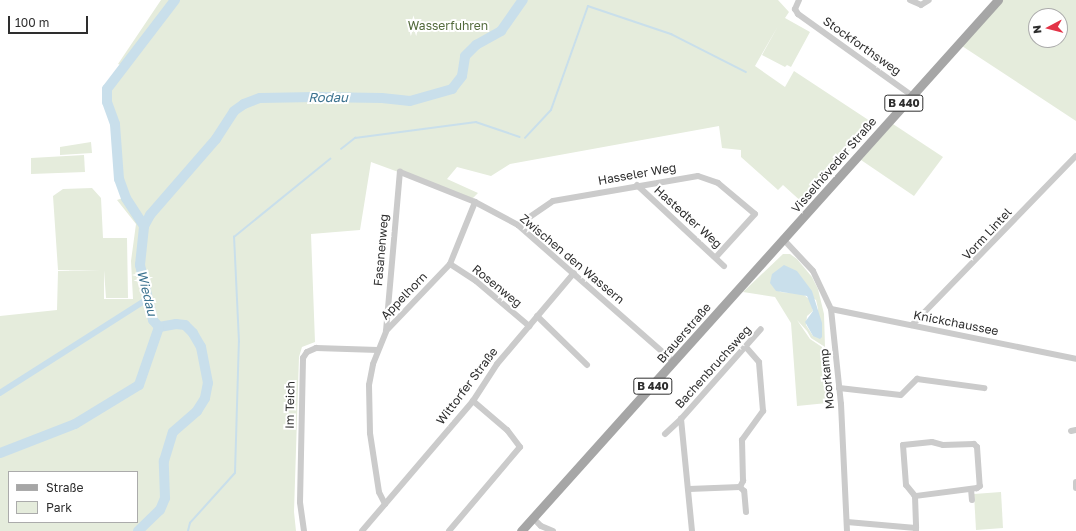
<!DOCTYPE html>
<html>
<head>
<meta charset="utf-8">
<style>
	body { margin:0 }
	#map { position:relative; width:1076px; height:531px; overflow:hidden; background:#fff; font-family:"Golos Text",sans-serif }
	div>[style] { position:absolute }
	.green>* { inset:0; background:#e5ecdc }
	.water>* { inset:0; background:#c9dfeb }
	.stream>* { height:1.5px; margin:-0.75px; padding:0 0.75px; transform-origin:0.75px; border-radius:0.75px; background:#c9dfeb }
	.canal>* { height:5.5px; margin:-2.75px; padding:0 2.75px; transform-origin:2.75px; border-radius:2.75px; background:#c9dfeb }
	.river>* { height:10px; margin:-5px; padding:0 5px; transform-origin:5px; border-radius:5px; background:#c9dfeb }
	.minor>* { height:6px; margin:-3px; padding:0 3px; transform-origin:3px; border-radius:3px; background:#cbcbcb }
	.primary>* { height:9px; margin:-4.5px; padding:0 4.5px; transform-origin:4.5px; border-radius:4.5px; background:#a6a6a6 }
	span { translate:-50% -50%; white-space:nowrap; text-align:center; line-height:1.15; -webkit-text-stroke:4px #fff; paint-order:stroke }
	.shield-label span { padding:1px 3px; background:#fff; border:1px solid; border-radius:3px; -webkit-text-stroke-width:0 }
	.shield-label { font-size:11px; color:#2e2e2e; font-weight:700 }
	.park-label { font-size:12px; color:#536a3c }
	.street-label { font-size:12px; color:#2e2e2e }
	.water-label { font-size:13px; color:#3d7390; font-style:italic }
	.legend { position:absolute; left:8px; top:471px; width:130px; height:52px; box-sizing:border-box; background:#fff; border:1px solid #ababab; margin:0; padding:5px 7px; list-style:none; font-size:12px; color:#2e2e2e }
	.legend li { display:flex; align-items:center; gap:8px; height:20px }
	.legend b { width:20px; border:1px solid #ababab }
	.north { position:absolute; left:1028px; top:8px; width:40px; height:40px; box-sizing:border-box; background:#fff; border:1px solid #ababab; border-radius:50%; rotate:263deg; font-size:11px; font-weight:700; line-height:16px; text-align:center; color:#2e2e2e }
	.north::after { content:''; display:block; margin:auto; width:14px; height:18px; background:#e33347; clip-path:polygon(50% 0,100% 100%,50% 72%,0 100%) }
	.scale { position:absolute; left:8px; top:16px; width:80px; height:18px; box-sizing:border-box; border:2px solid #2e2e2e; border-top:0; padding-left:5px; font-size:12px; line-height:14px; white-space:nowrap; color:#2e2e2e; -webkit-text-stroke:3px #fff; paint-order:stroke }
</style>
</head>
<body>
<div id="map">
	<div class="green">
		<div style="clip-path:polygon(evenodd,161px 0,778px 0,789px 12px,785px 18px,810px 32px,791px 67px,787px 65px,785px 67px,762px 55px,778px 26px,755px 66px,785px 87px,794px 71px,873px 123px,804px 204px,783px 185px,778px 190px,741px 157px,741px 150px,722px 148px,719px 126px,510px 164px,491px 176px,457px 167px,447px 179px,478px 193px,472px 199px,371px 162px,360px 230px,311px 234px,315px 342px,302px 347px,299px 357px,294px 512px,296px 531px,0 531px,0 316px,57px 310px,58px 271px,101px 271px,58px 270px,53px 196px,63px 189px,92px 188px,101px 198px,103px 238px,127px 238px,128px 298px,106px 298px,104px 270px,104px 299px,133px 299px,131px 261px,136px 224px,117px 200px,123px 198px,116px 179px,113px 129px,103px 97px,105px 88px,123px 66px,118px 64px,161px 0,9px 472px,137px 472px,137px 522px,9px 522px,9px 472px)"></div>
		<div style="clip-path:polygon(evenodd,1000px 0,1076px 0,1076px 121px,962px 46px,1000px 0,1036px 16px,1060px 16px,1060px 40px,1036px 40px,1036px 16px)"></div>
		<div style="clip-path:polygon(893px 124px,943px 157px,914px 196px,861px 160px)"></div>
		<div style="clip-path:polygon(91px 142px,92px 153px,60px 155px,60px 147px)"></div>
		<div style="clip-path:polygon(84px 155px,85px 172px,31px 174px,31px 158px)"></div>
		<div style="clip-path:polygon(evenodd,783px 254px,790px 254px,797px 259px,812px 277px,818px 289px,824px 314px,825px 347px,811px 338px,807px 331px,797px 320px,810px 339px,822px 347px,827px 403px,797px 406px,791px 323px,775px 297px,743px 292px,783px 254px,772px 274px,816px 300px,818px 309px,813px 336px,806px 325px,807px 316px,813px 311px,810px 300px,803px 294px,780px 292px,772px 274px)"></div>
		<div style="clip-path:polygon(1001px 492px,1003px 528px,976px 530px,974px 494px)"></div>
	</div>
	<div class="water">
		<div style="clip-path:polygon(784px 265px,797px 271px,812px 291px,822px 323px,822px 337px,820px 339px,813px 336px,805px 322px,813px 311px,807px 296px,776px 291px,770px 283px,772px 274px)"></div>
	</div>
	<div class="stream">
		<div style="left:525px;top:138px;width:38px;rotate:-47deg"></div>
		<div style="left:551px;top:110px;width:110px;rotate:-70.4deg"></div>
		<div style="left:588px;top:6px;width:88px;rotate:18.6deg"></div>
		<div style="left:671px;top:34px;width:84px;rotate:26.9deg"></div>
		<div style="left:341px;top:149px;width:18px;rotate:-38deg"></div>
		<div style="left:355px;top:138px;width:122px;rotate:-7.5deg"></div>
		<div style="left:476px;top:122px;width:46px;rotate:18.8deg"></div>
		<div style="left:188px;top:531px;width:8px;rotate:-76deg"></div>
		<div style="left:190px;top:523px;width:67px;rotate:-48deg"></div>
		<div style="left:235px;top:473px;width:131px;rotate:-88.3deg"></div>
		<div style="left:239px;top:342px;width:105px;rotate:-92.7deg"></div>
		<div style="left:234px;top:237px;width:124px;rotate:-39.1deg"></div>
	</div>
	<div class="canal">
		<div style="left:0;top:393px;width:173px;rotate:-32.5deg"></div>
	</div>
	<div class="river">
		<div style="left:144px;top:226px;width:13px;rotate:-61deg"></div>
		<div style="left:150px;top:215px;width:101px;rotate:-49deg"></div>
		<div style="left:216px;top:139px;width:33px;rotate:-57deg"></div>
		<div style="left:234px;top:111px;width:12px;rotate:-35deg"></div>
		<div style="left:244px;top:104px;width:17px;rotate:-21deg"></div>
		<div style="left:260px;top:98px;width:56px;rotate:-1deg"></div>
		<div style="left:316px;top:97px;width:66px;rotate:0.9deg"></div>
		<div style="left:382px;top:98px;width:28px;rotate:6deg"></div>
		<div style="left:410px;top:101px;width:44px;rotate:-15.9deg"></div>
		<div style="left:452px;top:89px;width:16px;rotate:-52deg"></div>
		<div style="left:462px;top:76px;width:20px;rotate:-81deg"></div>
		<div style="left:465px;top:56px;width:16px;rotate:-45deg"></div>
		<div style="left:476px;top:45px;width:29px;rotate:-29deg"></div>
		<div style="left:501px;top:31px;width:38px;rotate:-55deg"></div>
		<div style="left:0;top:453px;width:80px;rotate:-21.1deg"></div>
		<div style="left:75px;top:424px;width:75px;rotate:-31.4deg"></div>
		<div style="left:139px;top:385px;width:61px;rotate:-71deg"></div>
		<div style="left:138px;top:531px;width:30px;rotate:-44deg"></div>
		<div style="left:160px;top:510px;width:13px;rotate:-67deg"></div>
		<div style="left:165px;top:498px;width:37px;rotate:-92deg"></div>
		<div style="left:164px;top:461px;width:30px;rotate:-73deg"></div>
		<div style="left:173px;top:432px;width:32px;rotate:-41deg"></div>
		<div style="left:197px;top:411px;width:15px;rotate:-58deg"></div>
		<div style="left:205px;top:398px;width:15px;rotate:-79deg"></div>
		<div style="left:208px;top:383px;width:37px;rotate:-101deg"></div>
		<div style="left:201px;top:347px;width:16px;rotate:-120deg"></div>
		<div style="left:193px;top:333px;width:11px;rotate:-135deg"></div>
		<div style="left:185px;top:325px;width:9px;rotate:-174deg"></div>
		<div style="left:176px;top:324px;width:17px;rotate:170deg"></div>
		<div style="left:159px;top:327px;width:9px;rotate:-131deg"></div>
		<div style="left:153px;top:320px;width:57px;rotate:-103.3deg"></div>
		<div style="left:140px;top:265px;width:39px;rotate:-84deg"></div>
		<div style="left:144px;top:226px;width:33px;rotate:-123deg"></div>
		<div style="left:126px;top:198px;width:20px;rotate:-110deg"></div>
		<div style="left:119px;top:179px;width:55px;rotate:-94.2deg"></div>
		<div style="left:115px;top:124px;width:23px;rotate:-110deg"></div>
		<div style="left:107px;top:102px;width:13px;rotate:-90deg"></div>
		<div style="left:107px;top:89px;width:112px;rotate:-52.6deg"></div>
	</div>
	<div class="minor">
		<div style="left:799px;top:0;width:10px;rotate:114deg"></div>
		<div style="left:795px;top:9px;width:6px;rotate:59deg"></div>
		<div style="left:798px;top:14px;width:139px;rotate:35.6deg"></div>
		<div style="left:910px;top:0;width:12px;rotate:24deg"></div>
		<div style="left:921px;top:5px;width:9px;rotate:-32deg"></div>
		<div style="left:637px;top:185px;width:119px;rotate:43deg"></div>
		<div style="left:518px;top:225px;width:42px;rotate:-34.4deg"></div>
		<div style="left:553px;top:201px;width:147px;rotate:-9.8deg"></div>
		<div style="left:698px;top:176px;width:21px;rotate:19deg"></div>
		<div style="left:718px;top:183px;width:48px;rotate:40deg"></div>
		<div style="left:755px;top:214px;width:58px;rotate:132.2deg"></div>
		<div style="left:784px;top:240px;width:42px;rotate:46.9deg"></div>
		<div style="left:813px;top:271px;width:42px;rotate:64.7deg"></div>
		<div style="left:831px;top:309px;width:96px;rotate:84deg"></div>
		<div style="left:841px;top:404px;width:127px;rotate:87.3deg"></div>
		<div style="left:450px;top:264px;width:31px;rotate:33deg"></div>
		<div style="left:476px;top:281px;width:70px;rotate:40.3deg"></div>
		<div style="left:831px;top:309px;width:250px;rotate:11.5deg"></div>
		<div style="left:537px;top:316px;width:70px;rotate:44.4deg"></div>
		<div style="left:912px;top:325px;width:235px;rotate:-45.9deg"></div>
		<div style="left:386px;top:331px;width:160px;rotate:-85deg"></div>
		<div style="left:400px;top:172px;width:81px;rotate:21.8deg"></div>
		<div style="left:475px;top:202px;width:49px;rotate:28.1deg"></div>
		<div style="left:518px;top:225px;width:208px;rotate:41.3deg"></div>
		<div style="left:839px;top:388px;width:62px;rotate:6.4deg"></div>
		<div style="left:901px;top:395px;width:23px;rotate:-45deg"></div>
		<div style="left:917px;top:379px;width:68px;rotate:7.7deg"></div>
		<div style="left:1071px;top:431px;width:5px;rotate:-11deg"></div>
		<div style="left:665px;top:434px;width:22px;rotate:-43deg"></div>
		<div style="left:1076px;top:482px;width:6px;rotate:90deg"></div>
		<div style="left:689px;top:489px;width:51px;rotate:-2.2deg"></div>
		<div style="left:971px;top:489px;width:11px;rotate:85deg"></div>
		<div style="left:915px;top:496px;width:14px;rotate:-129deg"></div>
		<div style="left:906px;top:485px;width:40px;rotate:-94.3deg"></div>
		<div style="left:903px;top:445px;width:29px;rotate:-6deg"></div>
		<div style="left:932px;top:442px;width:11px;rotate:15deg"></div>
		<div style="left:943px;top:445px;width:31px;rotate:-2deg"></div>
		<div style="left:974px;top:444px;width:4px;rotate:45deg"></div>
		<div style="left:977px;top:447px;width:39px;rotate:86deg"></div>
		<div style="left:980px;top:486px;width:4px;rotate:146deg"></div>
		<div style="left:977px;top:488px;width:63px;rotate:172.6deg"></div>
		<div style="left:915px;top:496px;width:32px;rotate:88deg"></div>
		<div style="left:385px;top:504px;width:13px;rotate:-117deg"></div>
		<div style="left:379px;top:492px;width:60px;rotate:-98.7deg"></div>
		<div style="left:370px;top:433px;width:48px;rotate:-91.2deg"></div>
		<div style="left:369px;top:385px;width:21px;rotate:-79deg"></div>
		<div style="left:373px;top:364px;width:35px;rotate:-68deg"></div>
		<div style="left:386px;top:331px;width:93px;rotate:-46.3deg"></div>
		<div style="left:450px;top:264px;width:67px;rotate:-68deg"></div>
		<div style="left:746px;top:512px;width:21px;rotate:-95deg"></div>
		<div style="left:744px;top:491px;width:6px;rotate:-135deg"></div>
		<div style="left:740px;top:487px;width:7px;rotate:-63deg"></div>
		<div style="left:743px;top:481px;width:41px;rotate:-91.4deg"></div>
		<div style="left:742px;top:440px;width:36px;rotate:-54deg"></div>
		<div style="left:763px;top:411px;width:49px;rotate:-94.7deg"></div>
		<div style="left:759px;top:362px;width:18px;rotate:-131deg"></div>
		<div style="left:533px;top:518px;width:11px;rotate:45deg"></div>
		<div style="left:541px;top:526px;width:13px;rotate:23deg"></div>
		<div style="left:847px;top:522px;width:69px;rotate:5deg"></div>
		<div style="left:916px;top:528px;width:3px;rotate:90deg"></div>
		<div style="left:304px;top:531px;width:29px;rotate:-98deg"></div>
		<div style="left:300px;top:502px;width:144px;rotate:-88.8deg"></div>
		<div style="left:303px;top:358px;width:7px;rotate:-56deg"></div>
		<div style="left:307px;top:352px;width:10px;rotate:-24deg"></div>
		<div style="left:316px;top:348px;width:62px;rotate:1.8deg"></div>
		<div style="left:362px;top:531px;width:171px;rotate:-49.5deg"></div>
		<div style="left:473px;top:401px;width:44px;rotate:-57deg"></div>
		<div style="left:497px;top:364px;width:119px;rotate:-49.8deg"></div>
		<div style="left:449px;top:531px;width:110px;rotate:-49.8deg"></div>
		<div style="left:520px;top:447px;width:21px;rotate:-127deg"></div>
		<div style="left:507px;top:430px;width:45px;rotate:-139.5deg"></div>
		<div style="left:692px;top:531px;width:113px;rotate:-95.6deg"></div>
		<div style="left:681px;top:419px;width:120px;rotate:-48.4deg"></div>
	</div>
	<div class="primary">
		<div style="left:521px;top:531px;width:714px;rotate:-48.07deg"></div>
	</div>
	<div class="shield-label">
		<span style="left:904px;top:103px">B 440</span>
		<span style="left:653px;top:386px">B 440</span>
	</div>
	<div class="park-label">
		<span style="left:448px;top:26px">Wasserfuhren</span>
	</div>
	<div class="street-label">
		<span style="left:862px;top:46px;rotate:35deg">Stockforthsweg</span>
		<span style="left:834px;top:165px;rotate:-49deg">Visselhöveder Straße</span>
		<span style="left:637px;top:174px;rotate:-10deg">Hasseler Weg</span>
		<span style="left:688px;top:217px;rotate:42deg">Hastedter Weg</span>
		<span style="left:987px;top:234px;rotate:-47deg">Vorm Lintel</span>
		<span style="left:381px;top:250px;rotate:-85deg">Fasanenweg</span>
		<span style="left:572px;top:259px;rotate:40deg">Zwischen den Wassern</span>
		<span style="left:497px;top:286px;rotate:39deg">Rosenweg</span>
		<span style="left:404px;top:296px;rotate:-46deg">Appelhorn</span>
		<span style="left:956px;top:323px;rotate:11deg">Knickchaussee</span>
		<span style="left:684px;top:333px;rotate:-49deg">Brauerstraße</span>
		<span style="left:713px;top:367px;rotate:-48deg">Bachenbruchsweg</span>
		<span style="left:827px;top:379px;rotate:-96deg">Moorkamp</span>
		<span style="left:467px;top:386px;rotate:-53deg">Wittorfer Straße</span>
		<span style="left:290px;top:405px;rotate:-89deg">Im Teich</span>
	</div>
	<div class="water-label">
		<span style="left:328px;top:97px">Rodau</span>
		<span style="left:147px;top:293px;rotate:76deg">Wiedau</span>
	</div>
	<ul class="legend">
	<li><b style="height:5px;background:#a6a6a6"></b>Straße</li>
	<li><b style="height:11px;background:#e5ecdc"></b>Park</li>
	</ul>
	<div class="north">N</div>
	<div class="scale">100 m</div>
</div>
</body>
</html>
